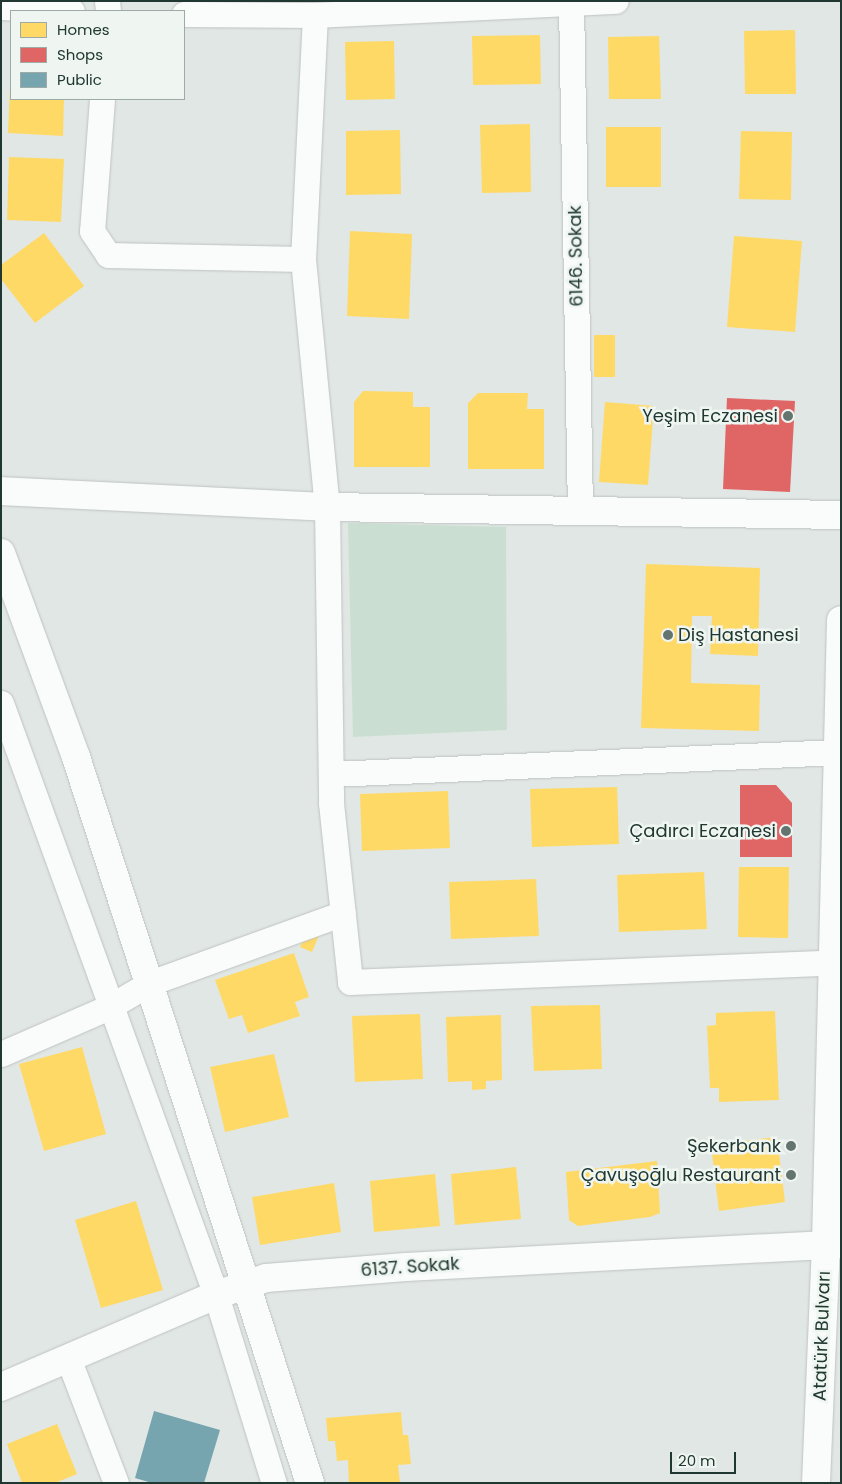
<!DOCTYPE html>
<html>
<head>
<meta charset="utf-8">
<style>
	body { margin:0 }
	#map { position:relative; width:842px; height:1484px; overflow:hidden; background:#e1e7e4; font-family:Poppins,sans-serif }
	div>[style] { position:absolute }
	.green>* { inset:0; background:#cadfd1 }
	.homes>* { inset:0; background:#ffd966 }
	.shops>* { inset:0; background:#e06666 }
	.public>* { inset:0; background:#76a5af }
	.roads { filter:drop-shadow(0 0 1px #bec3c1) drop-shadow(0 0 1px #bec3c1) }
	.street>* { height:25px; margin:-12.5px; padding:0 12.5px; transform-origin:12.5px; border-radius:12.5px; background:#fafbfb }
	.secondary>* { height:28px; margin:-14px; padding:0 14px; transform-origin:14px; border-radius:14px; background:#fafbfb }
	.dots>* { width:14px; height:14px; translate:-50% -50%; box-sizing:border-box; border:2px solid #eff6f2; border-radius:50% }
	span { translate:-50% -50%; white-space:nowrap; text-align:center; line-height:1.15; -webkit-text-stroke:5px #eff6f2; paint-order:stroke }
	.street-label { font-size:18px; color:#213832 }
	.poi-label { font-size:18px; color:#213832 }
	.right { translate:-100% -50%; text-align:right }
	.left { translate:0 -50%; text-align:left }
	.frame { position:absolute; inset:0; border:2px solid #213832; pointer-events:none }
	.legend { position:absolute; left:10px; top:10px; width:175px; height:90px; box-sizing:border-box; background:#eff6f2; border:1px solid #9daaa5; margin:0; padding:6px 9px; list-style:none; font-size:15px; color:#213832 }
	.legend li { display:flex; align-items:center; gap:10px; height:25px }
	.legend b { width:25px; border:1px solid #9daaa5 }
	.scale { position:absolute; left:670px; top:1452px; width:66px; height:22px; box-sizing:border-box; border:2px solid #213832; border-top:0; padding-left:6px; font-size:15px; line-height:18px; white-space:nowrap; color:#213832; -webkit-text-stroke:4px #eff6f2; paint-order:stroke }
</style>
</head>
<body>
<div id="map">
	<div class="green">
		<div style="clip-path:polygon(348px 523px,506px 527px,507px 730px,353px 737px)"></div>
	</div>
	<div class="homes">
		<div style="clip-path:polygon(795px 30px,796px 94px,745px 94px,744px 31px)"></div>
		<div style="clip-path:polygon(540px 35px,541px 84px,473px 85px,472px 36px)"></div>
		<div style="clip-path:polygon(659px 36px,661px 99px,609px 99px,608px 37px)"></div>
		<div style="clip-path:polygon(394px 41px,395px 99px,346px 100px,345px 42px)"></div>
		<div style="clip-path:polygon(10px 87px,11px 99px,64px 99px,63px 136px,8px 133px)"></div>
		<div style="clip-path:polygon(530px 124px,531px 192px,482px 193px,480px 125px)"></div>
		<div style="clip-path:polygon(606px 127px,661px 127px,661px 187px,606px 187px)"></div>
		<div style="clip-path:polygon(400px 130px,401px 194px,346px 195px,346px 131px)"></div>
		<div style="clip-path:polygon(741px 131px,792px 132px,791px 200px,739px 199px)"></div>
		<div style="clip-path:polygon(9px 157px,64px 159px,61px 222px,7px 220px)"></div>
		<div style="clip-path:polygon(350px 231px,412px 234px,409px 319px,347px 316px)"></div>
		<div style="clip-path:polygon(44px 233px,84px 286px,35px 323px,1px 279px,1px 265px)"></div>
		<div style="clip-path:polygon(734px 236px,802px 241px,795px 332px,727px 327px)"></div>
		<div style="clip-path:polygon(594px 335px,615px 335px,615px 377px,594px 377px)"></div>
		<div style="clip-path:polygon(363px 391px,413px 392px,413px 407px,430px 407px,430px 467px,354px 467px,354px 402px)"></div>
		<div style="clip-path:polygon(478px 393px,528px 393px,527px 409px,544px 409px,544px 469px,468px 469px,468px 403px)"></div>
		<div style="clip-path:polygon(605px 402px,654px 406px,648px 485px,599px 482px)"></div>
		<div style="clip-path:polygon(646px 564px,760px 568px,758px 656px,710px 654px,712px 616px,692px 616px,691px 683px,760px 685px,759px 731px,641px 728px)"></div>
		<div style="clip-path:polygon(617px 787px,619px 844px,532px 847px,530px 789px)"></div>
		<div style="clip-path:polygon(448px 791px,450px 848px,362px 851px,360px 794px)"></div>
		<div style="clip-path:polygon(739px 867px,789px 867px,788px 938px,738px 937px)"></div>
		<div style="clip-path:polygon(704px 872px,707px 929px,619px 932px,617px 875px)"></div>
		<div style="clip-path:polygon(536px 879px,539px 936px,451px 939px,449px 882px)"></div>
		<div style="clip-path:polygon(308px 928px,320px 933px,312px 952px,300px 947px)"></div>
		<div style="clip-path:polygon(294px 953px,309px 997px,295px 1002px,300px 1016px,248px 1033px,242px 1015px,229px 1019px,215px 980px)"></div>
		<div style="clip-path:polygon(600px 1005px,602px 1069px,534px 1071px,531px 1006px)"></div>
		<div style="clip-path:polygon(775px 1011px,779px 1100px,719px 1102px,719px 1088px,710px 1088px,707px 1026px,716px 1025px,716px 1013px)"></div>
		<div style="clip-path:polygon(420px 1014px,423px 1079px,355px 1082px,352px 1016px)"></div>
		<div style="clip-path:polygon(501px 1015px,502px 1080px,486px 1081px,486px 1089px,472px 1090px,472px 1081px,448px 1082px,446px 1017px)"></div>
		<div style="clip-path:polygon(82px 1047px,106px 1134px,44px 1151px,19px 1064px)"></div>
		<div style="clip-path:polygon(274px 1054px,289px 1117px,225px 1132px,210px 1067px)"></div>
		<div style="clip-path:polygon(777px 1137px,785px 1202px,719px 1211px,711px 1145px)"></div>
		<div style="clip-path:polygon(657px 1161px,660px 1213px,650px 1217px,578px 1226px,569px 1220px,566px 1172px)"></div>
		<div style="clip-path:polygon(516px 1167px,521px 1219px,455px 1225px,451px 1174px)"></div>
		<div style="clip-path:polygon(435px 1174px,440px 1226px,374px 1232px,370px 1181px)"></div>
		<div style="clip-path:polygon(334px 1183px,341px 1232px,260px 1245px,252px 1197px)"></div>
		<div style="clip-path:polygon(136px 1201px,163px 1290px,101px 1308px,75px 1220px)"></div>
		<div style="clip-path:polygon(401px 1412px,403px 1435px,408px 1435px,411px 1464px,398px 1465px,400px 1483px,349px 1483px,348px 1460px,337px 1461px,335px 1441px,328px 1441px,326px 1418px)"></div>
		<div style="clip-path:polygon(57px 1424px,77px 1474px,55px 1483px,22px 1483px,7px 1444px)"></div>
	</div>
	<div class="shops">
		<div style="clip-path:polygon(727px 398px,795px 401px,790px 492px,723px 489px)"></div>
		<div style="clip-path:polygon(740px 785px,776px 785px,792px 803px,792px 857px,740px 857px)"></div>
	</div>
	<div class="public">
		<div style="clip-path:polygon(154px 1411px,220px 1430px,204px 1483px,152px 1483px,135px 1478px)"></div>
	</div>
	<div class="roads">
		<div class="street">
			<div style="left:107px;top:1px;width:10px;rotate:84deg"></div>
			<div style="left:571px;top:1px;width:510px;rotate:88.99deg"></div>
			<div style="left:1px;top:7px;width:71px;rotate:3.2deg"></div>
			<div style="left:184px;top:14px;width:131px;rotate:0.4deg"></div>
			<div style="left:315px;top:15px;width:301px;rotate:-2.7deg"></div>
			<div style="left:315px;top:15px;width:244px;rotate:92.8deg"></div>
			<div style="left:303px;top:259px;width:249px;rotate:84.5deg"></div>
			<div style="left:327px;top:507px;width:296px;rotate:89.2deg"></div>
			<div style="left:331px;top:803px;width:180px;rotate:83.9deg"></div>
			<div style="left:350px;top:982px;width:483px;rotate:-2.3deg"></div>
			<div style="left:102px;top:99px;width:132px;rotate:94.3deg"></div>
			<div style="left:92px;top:231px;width:29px;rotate:56deg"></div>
			<div style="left:108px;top:255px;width:195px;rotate:1.2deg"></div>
			<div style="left:1px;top:703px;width:630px;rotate:70.04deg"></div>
			<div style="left:216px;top:1295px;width:197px;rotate:72.9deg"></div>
			<div style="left:331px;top:774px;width:507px;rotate:-2.48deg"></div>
			<div style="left:1px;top:1054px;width:118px;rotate:-23.5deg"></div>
			<div style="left:109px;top:1007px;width:48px;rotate:-30.3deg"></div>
			<div style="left:150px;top:983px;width:205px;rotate:-19.9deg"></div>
			<div style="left:68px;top:1358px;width:134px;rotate:69deg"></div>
		</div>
		<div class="secondary">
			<div style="left:1px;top:491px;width:326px;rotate:2.8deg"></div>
			<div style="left:327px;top:507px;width:514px;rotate:0.89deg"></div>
			<div style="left:1px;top:553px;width:217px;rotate:69.8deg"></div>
			<div style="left:76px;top:757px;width:763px;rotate:72.14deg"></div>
			<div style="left:1px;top:1387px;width:234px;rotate:-23.2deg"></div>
			<div style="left:216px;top:1295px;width:53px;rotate:-18.8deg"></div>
			<div style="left:266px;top:1278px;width:140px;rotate:-4.5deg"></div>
			<div style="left:406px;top:1267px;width:436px;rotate:-3deg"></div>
			<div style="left:816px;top:1483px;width:240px;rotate:-87.6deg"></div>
			<div style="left:826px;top:1243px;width:623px;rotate:-88.62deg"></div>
		</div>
	</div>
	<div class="dots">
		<div style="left:788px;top:416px;background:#647570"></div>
		<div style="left:668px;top:635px;background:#647570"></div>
		<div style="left:786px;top:831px;background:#647570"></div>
		<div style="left:791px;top:1146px;background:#647570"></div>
		<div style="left:791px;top:1175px;background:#647570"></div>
	</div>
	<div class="street-label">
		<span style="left:576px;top:256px;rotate:-91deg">6146. Sokak</span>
		<span style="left:410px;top:1267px;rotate:-4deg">6137. Sokak</span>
		<span style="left:822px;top:1336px;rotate:-88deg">Atatürk Bulvarı</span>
	</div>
	<div class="poi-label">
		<span class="right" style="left:778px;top:416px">Yeşim Eczanesi</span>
		<span class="left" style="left:678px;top:635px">Diş Hastanesi</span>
		<span class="right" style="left:776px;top:831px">Çadırcı Eczanesi</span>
		<span class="right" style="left:781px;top:1146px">Şekerbank</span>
		<span class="right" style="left:781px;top:1175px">Çavuşoğlu Restaurant</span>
	</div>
	<div class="frame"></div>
	<ul class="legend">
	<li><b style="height:14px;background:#ffd966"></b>Homes</li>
	<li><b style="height:14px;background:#e06666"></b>Shops</li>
	<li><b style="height:14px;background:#76a5af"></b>Public</li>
	</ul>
	<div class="scale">20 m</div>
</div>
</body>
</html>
